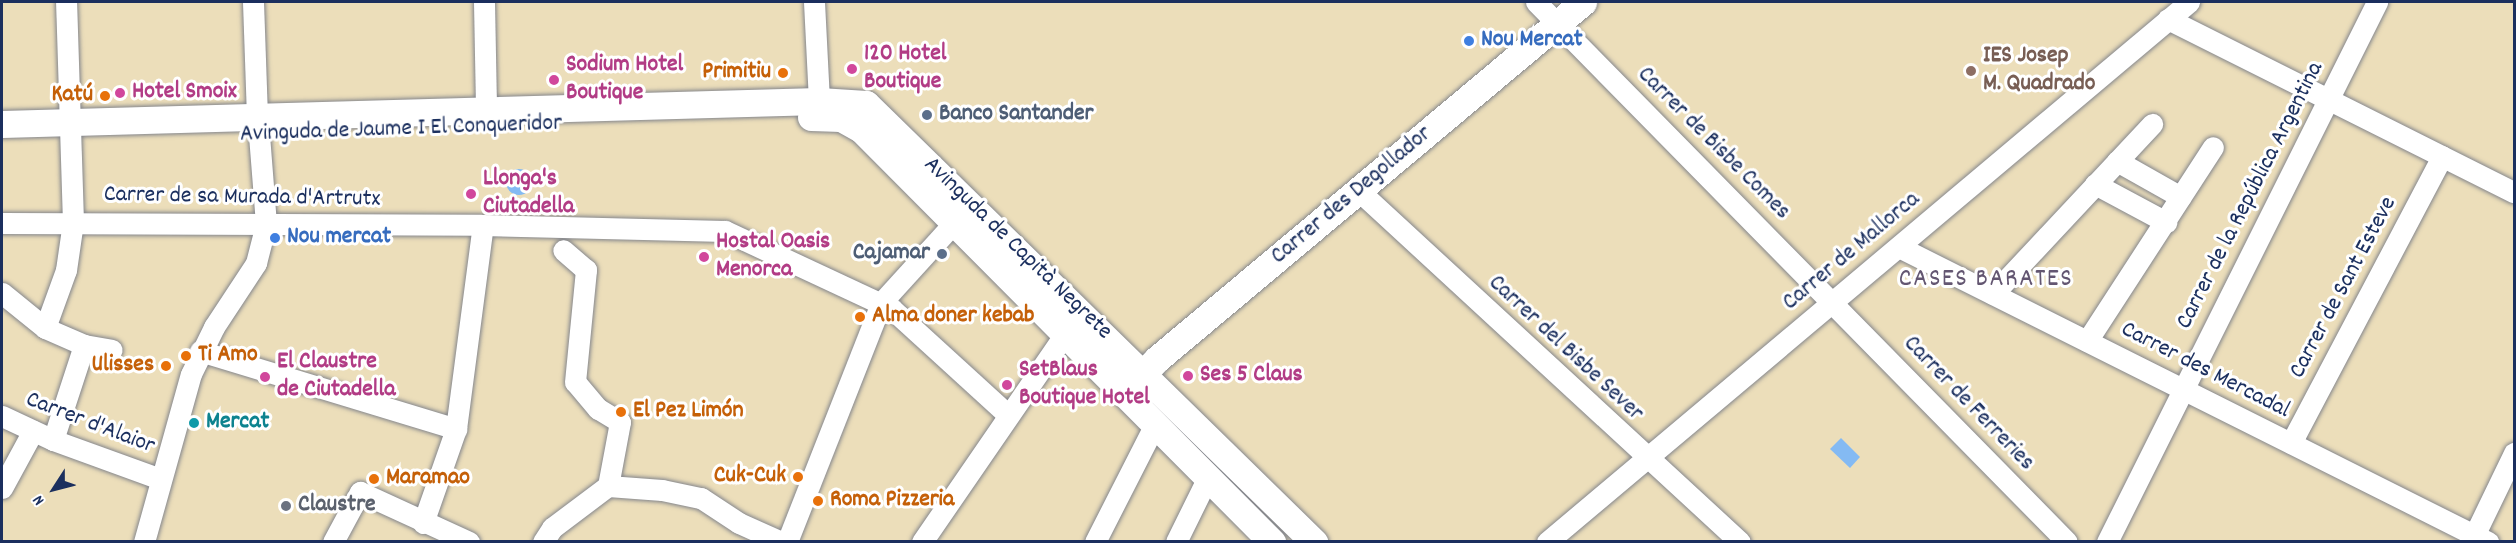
<!DOCTYPE html>
<html>
<head>
<meta charset="utf-8">
<style>
	body { margin:0 }
	#map { position:relative; width:2516px; height:543px; overflow:hidden; background:#ecdeba; font-family:Dekko,sans-serif }
	div>[style] { position:absolute }
	.water>* { inset:0; background:#84baf3 }
	.round { border-radius:50% }
	.roads { filter:drop-shadow(0 0 2px #84868c) drop-shadow(0 0 2px #84868c) }
	.minor>* { height:21px; margin:-10.5px; padding:0 10.5px; transform-origin:10.5px; border-radius:10.5px; background:#fff }
	.tertiary>* { height:27px; margin:-13.5px; padding:0 13.5px; transform-origin:13.5px; border-radius:13.5px; background:#fff }
	.dots>* { width:16px; height:16px; translate:-50% -50%; box-sizing:border-box; border:3px solid #fff; border-radius:50% }
	span { translate:-50% -50%; white-space:nowrap; text-align:center; line-height:1.15; -webkit-text-stroke:6px #fff; paint-order:stroke }
	.shop-label { font-size:24px; color:#366cbe; font-weight:700 }
	.left { translate:0 -50%; text-align:left }
	.hotel-label { font-size:24px; color:#b23c85; font-weight:700 }
	.education-label { font-size:24px; color:#785e54; font-weight:700 }
	.food-label { font-size:24px; color:#c56008; font-weight:700 }
	.right { translate:-100% -50%; text-align:right }
	.service-label { font-size:24px; color:#4e5e75; font-weight:700 }
	.street-label { font-size:24px; color:#1b2f5e }
	.culture-label { font-size:24px; color:#0d838f; font-weight:700 }
	.worship-label { font-size:24px; color:#5b616d; font-weight:700 }
	.neighbourhood-label { font-size:26px; color:#635671; letter-spacing:1.5px }
	.frame { position:absolute; inset:0; border:3px solid #1b2f5e; pointer-events:none }
	.north { position:absolute; left:24px; top:459px; width:60px; height:60px; -webkit-text-stroke:4px #fff; paint-order:stroke; rotate:234deg; font-size:16px; font-weight:700; line-height:24px; text-align:center; color:#1b2f5e }
	.north::after { content:''; display:block; margin:auto; width:21px; height:27px; background:#1b2f5e; clip-path:polygon(50% 0,100% 100%,50% 72%,0 100%) }
</style>
</head>
<body>
<div id="map">
	<div class="water">
		<div class="round" style="left:506px;top:169px;width:26px;height:26px"></div>
		<div style="clip-path:polygon(1841px 438px,1860px 457px,1850px 468px,1830px 449px)"></div>
	</div>
	<div class="roads">
		<div class="minor">
			<div style="left:253px;top:2px;width:115px;rotate:88deg"></div>
			<div style="left:484px;top:2px;width:109px;rotate:88.9deg"></div>
			<div style="left:814px;top:2px;width:99px;rotate:87.1deg"></div>
			<div style="left:1536px;top:2px;width:757px;rotate:45.48deg"></div>
			<div style="left:2168px;top:19px;width:387px;rotate:26.6deg"></div>
			<div style="left:2117px;top:161px;width:73px;rotate:29.4deg"></div>
			<div style="left:2095px;top:184px;width:81px;rotate:28.2deg"></div>
			<div style="left:1358px;top:190px;width:519px;rotate:42.66deg"></div>
			<div style="left:2px;top:223px;width:479px;rotate:0.2deg"></div>
			<div style="left:481px;top:225px;width:244px;rotate:1.4deg"></div>
			<div style="left:725px;top:231px;width:184px;rotate:25deg"></div>
			<div style="left:892px;top:309px;width:156px;rotate:42.4deg"></div>
			<div style="left:1899px;top:247px;width:659px;rotate:26.6deg"></div>
			<div style="left:2px;top:293px;width:55px;rotate:39.1deg"></div>
			<div style="left:45px;top:328px;width:43px;rotate:23.6deg"></div>
			<div style="left:84px;top:345px;width:28px;rotate:10deg"></div>
			<div style="left:1993px;top:294px;width:233px;rotate:-46.9deg"></div>
			<div style="left:45px;top:328px;width:62px;rotate:-70.1deg"></div>
			<div style="left:66px;top:270px;width:49px;rotate:-81.7deg"></div>
			<div style="left:73px;top:222px;width:220px;rotate:-91.8deg"></div>
			<div style="left:2087px;top:341px;width:231px;rotate:-57deg"></div>
			<div style="left:200px;top:351px;width:268px;rotate:16.9deg"></div>
			<div style="left:2px;top:416px;width:56px;rotate:25.2deg"></div>
			<div style="left:53px;top:440px;width:114px;rotate:20deg"></div>
			<div style="left:53px;top:440px;width:100px;rotate:-71.9deg"></div>
			<div style="left:2291px;top:443px;width:324px;rotate:-62.2deg"></div>
			<div style="left:608px;top:486px;width:54px;rotate:4.2deg"></div>
			<div style="left:662px;top:490px;width:40px;rotate:12deg"></div>
			<div style="left:701px;top:498px;width:45px;rotate:33.3deg"></div>
			<div style="left:739px;top:523px;width:46px;rotate:24.3deg"></div>
			<div style="left:2px;top:488px;width:65px;rotate:-61.5deg"></div>
			<div style="left:423px;top:523px;width:100px;rotate:-70.7deg"></div>
			<div style="left:456px;top:429px;width:200px;rotate:-82.5deg"></div>
			<div style="left:144px;top:542px;width:174px;rotate:-74.4deg"></div>
			<div style="left:191px;top:374px;width:52px;rotate:-63.9deg"></div>
			<div style="left:214px;top:327px;width:77px;rotate:-56.7deg"></div>
			<div style="left:256px;top:263px;width:40px;rotate:-75.6deg"></div>
			<div style="left:266px;top:224px;width:89px;rotate:-94.5deg"></div>
			<div style="left:333px;top:542px;width:57px;rotate:-61.6deg"></div>
			<div style="left:360px;top:492px;width:120px;rotate:24.6deg"></div>
			<div style="left:543px;top:542px;width:17px;rotate:-57deg"></div>
			<div style="left:552px;top:528px;width:70px;rotate:-36.9deg"></div>
			<div style="left:608px;top:486px;width:65px;rotate:-79.4deg"></div>
			<div style="left:620px;top:422px;width:26px;rotate:-149deg"></div>
			<div style="left:598px;top:409px;width:35px;rotate:-130deg"></div>
			<div style="left:575px;top:382px;width:113px;rotate:-84.4deg"></div>
			<div style="left:586px;top:270px;width:30px;rotate:-139deg"></div>
			<div style="left:787px;top:542px;width:257px;rotate:-68.5deg"></div>
			<div style="left:881px;top:303px;width:122px;rotate:-47.7deg"></div>
			<div style="left:922px;top:542px;width:267px;rotate:-55.5deg"></div>
			<div style="left:1095px;top:542px;width:132px;rotate:-63deg"></div>
			<div style="left:1176px;top:542px;width:72px;rotate:-63.8deg"></div>
			<div style="left:1547px;top:542px;width:839px;rotate:-40.07deg"></div>
			<div style="left:2107px;top:542px;width:604px;rotate:-63.43deg"></div>
			<div style="left:2471px;top:542px;width:99px;rotate:-64.2deg"></div>
		</div>
		<div class="tertiary">
			<div style="left:811px;top:117px;width:30px;rotate:2deg"></div>
			<div style="left:841px;top:118px;width:23px;rotate:29deg"></div>
			<div style="left:861px;top:129px;width:583px;rotate:45.14deg"></div>
			<div style="left:2px;top:124px;width:817px;rotate:-1.61deg"></div>
			<div style="left:819px;top:101px;width:47px;rotate:3.7deg"></div>
			<div style="left:866px;top:104px;width:627px;rotate:44.35deg"></div>
			<div style="left:1131px;top:386px;width:37px;rotate:-46deg"></div>
			<div style="left:1157px;top:359px;width:556px;rotate:-39.96deg"></div>
		</div>
	</div>
	<div class="dots">
		<div style="left:1469px;top:41px;background:#3f7fe0"></div>
		<div style="left:852px;top:69px;background:#d1479c"></div>
		<div style="left:1971px;top:71px;background:#8d6e63"></div>
		<div style="left:783px;top:73px;background:#e8710a"></div>
		<div style="left:554px;top:80px;background:#d1479c"></div>
		<div style="left:120px;top:93px;background:#d1479c"></div>
		<div style="left:105px;top:96px;background:#e8710a"></div>
		<div style="left:927px;top:115px;background:#5c6f8a"></div>
		<div style="left:471px;top:194px;background:#d1479c"></div>
		<div style="left:275px;top:238px;background:#3f7fe0"></div>
		<div style="left:942px;top:254px;background:#5c6f8a"></div>
		<div style="left:704px;top:257px;background:#d1479c"></div>
		<div style="left:860px;top:317px;background:#e8710a"></div>
		<div style="left:186px;top:356px;background:#e8710a"></div>
		<div style="left:166px;top:366px;background:#e8710a"></div>
		<div style="left:1188px;top:376px;background:#d1479c"></div>
		<div style="left:265px;top:377px;background:#d1479c"></div>
		<div style="left:1007px;top:385px;background:#d1479c"></div>
		<div style="left:621px;top:412px;background:#e8710a"></div>
		<div style="left:194px;top:423px;background:#0f9aa8"></div>
		<div style="left:798px;top:477px;background:#e8710a"></div>
		<div style="left:374px;top:479px;background:#e8710a"></div>
		<div style="left:818px;top:501px;background:#e8710a"></div>
		<div style="left:286px;top:506px;background:#6b7280"></div>
	</div>
	<div class="shop-label">
		<span class="left" style="left:1481px;top:41px">Nou Mercat</span>
		<span class="left" style="left:287px;top:238px">Nou mercat</span>
	</div>
	<div class="hotel-label">
		<span class="left" style="left:864px;top:69px">120 Hotel<br>Boutique</span>
		<span class="left" style="left:566px;top:80px">Sodium Hotel<br>Boutique</span>
		<span class="left" style="left:132px;top:93px">Hotel Smoix</span>
		<span class="left" style="left:483px;top:194px">Llonga's<br>Ciutadella</span>
		<span class="left" style="left:716px;top:257px">Hostal Oasis<br>Menorca</span>
		<span class="left" style="left:277px;top:377px">El Claustre<br>de Ciutadella</span>
		<span class="left" style="left:1019px;top:385px">SetBlaus<br>Boutique Hotel</span>
		<span class="left" style="left:1200px;top:376px">Ses 5 Claus</span>
	</div>
	<div class="education-label">
		<span class="left" style="left:1983px;top:71px">IES Josep<br>M. Quadrado</span>
	</div>
	<div class="food-label">
		<span class="right" style="left:771px;top:73px">Primitiu</span>
		<span class="right" style="left:93px;top:96px">Katú</span>
		<span class="left" style="left:872px;top:317px">Alma doner kebab</span>
		<span class="left" style="left:198px;top:356px">Ti Amo</span>
		<span class="right" style="left:154px;top:366px">Ulisses</span>
		<span class="left" style="left:633px;top:412px">El Pez Limón</span>
		<span class="right" style="left:786px;top:477px">Cuk-Cuk</span>
		<span class="left" style="left:386px;top:479px">Maramao</span>
		<span class="left" style="left:830px;top:501px">Roma Pizzeria</span>
	</div>
	<div class="service-label">
		<span class="left" style="left:939px;top:115px">Banco Santander</span>
		<span class="right" style="left:930px;top:254px">Cajamar</span>
	</div>
	<div class="street-label">
		<span style="left:401px;top:130px;rotate:-2deg">Avinguda de Jaume I El Conqueridor</span>
		<span style="left:1713px;top:144px;rotate:45deg">Carrer de Bisbe Comes</span>
		<span style="left:1352px;top:196px;rotate:-40deg">Carrer des Degollador</span>
		<span style="left:2251px;top:196px;rotate:-63deg">Carrer de la República Argentina</span>
		<span style="left:242px;top:198px;rotate:1deg">Carrer de sa Murada d'Artrutx</span>
		<span style="left:1017px;top:249px;rotate:44deg">Avinguda de Capità Negrete</span>
		<span style="left:1852px;top:252px;rotate:-40deg">Carrer de Mallorca</span>
		<span style="left:2344px;top:288px;rotate:-62deg">Carrer de Sant Esteve</span>
		<span style="left:1565px;top:349px;rotate:43deg">Carrer del Bisbe Sever</span>
		<span style="left:2205px;top:371px;rotate:27deg">Carrer des Mercadal</span>
		<span style="left:1968px;top:404px;rotate:46deg">Carrer de Ferreries</span>
		<span style="left:90px;top:424px;rotate:21deg">Carrer d'Alaior</span>
	</div>
	<div class="culture-label">
		<span class="left" style="left:206px;top:423px">Mercat</span>
	</div>
	<div class="worship-label">
		<span class="left" style="left:298px;top:506px">Claustre</span>
	</div>
	<div class="neighbourhood-label">
		<span style="left:1986px;top:280px">CASES BARATES</span>
	</div>
	<div class="frame"></div>
	<div class="north">N</div>
</div>
</body>
</html>
